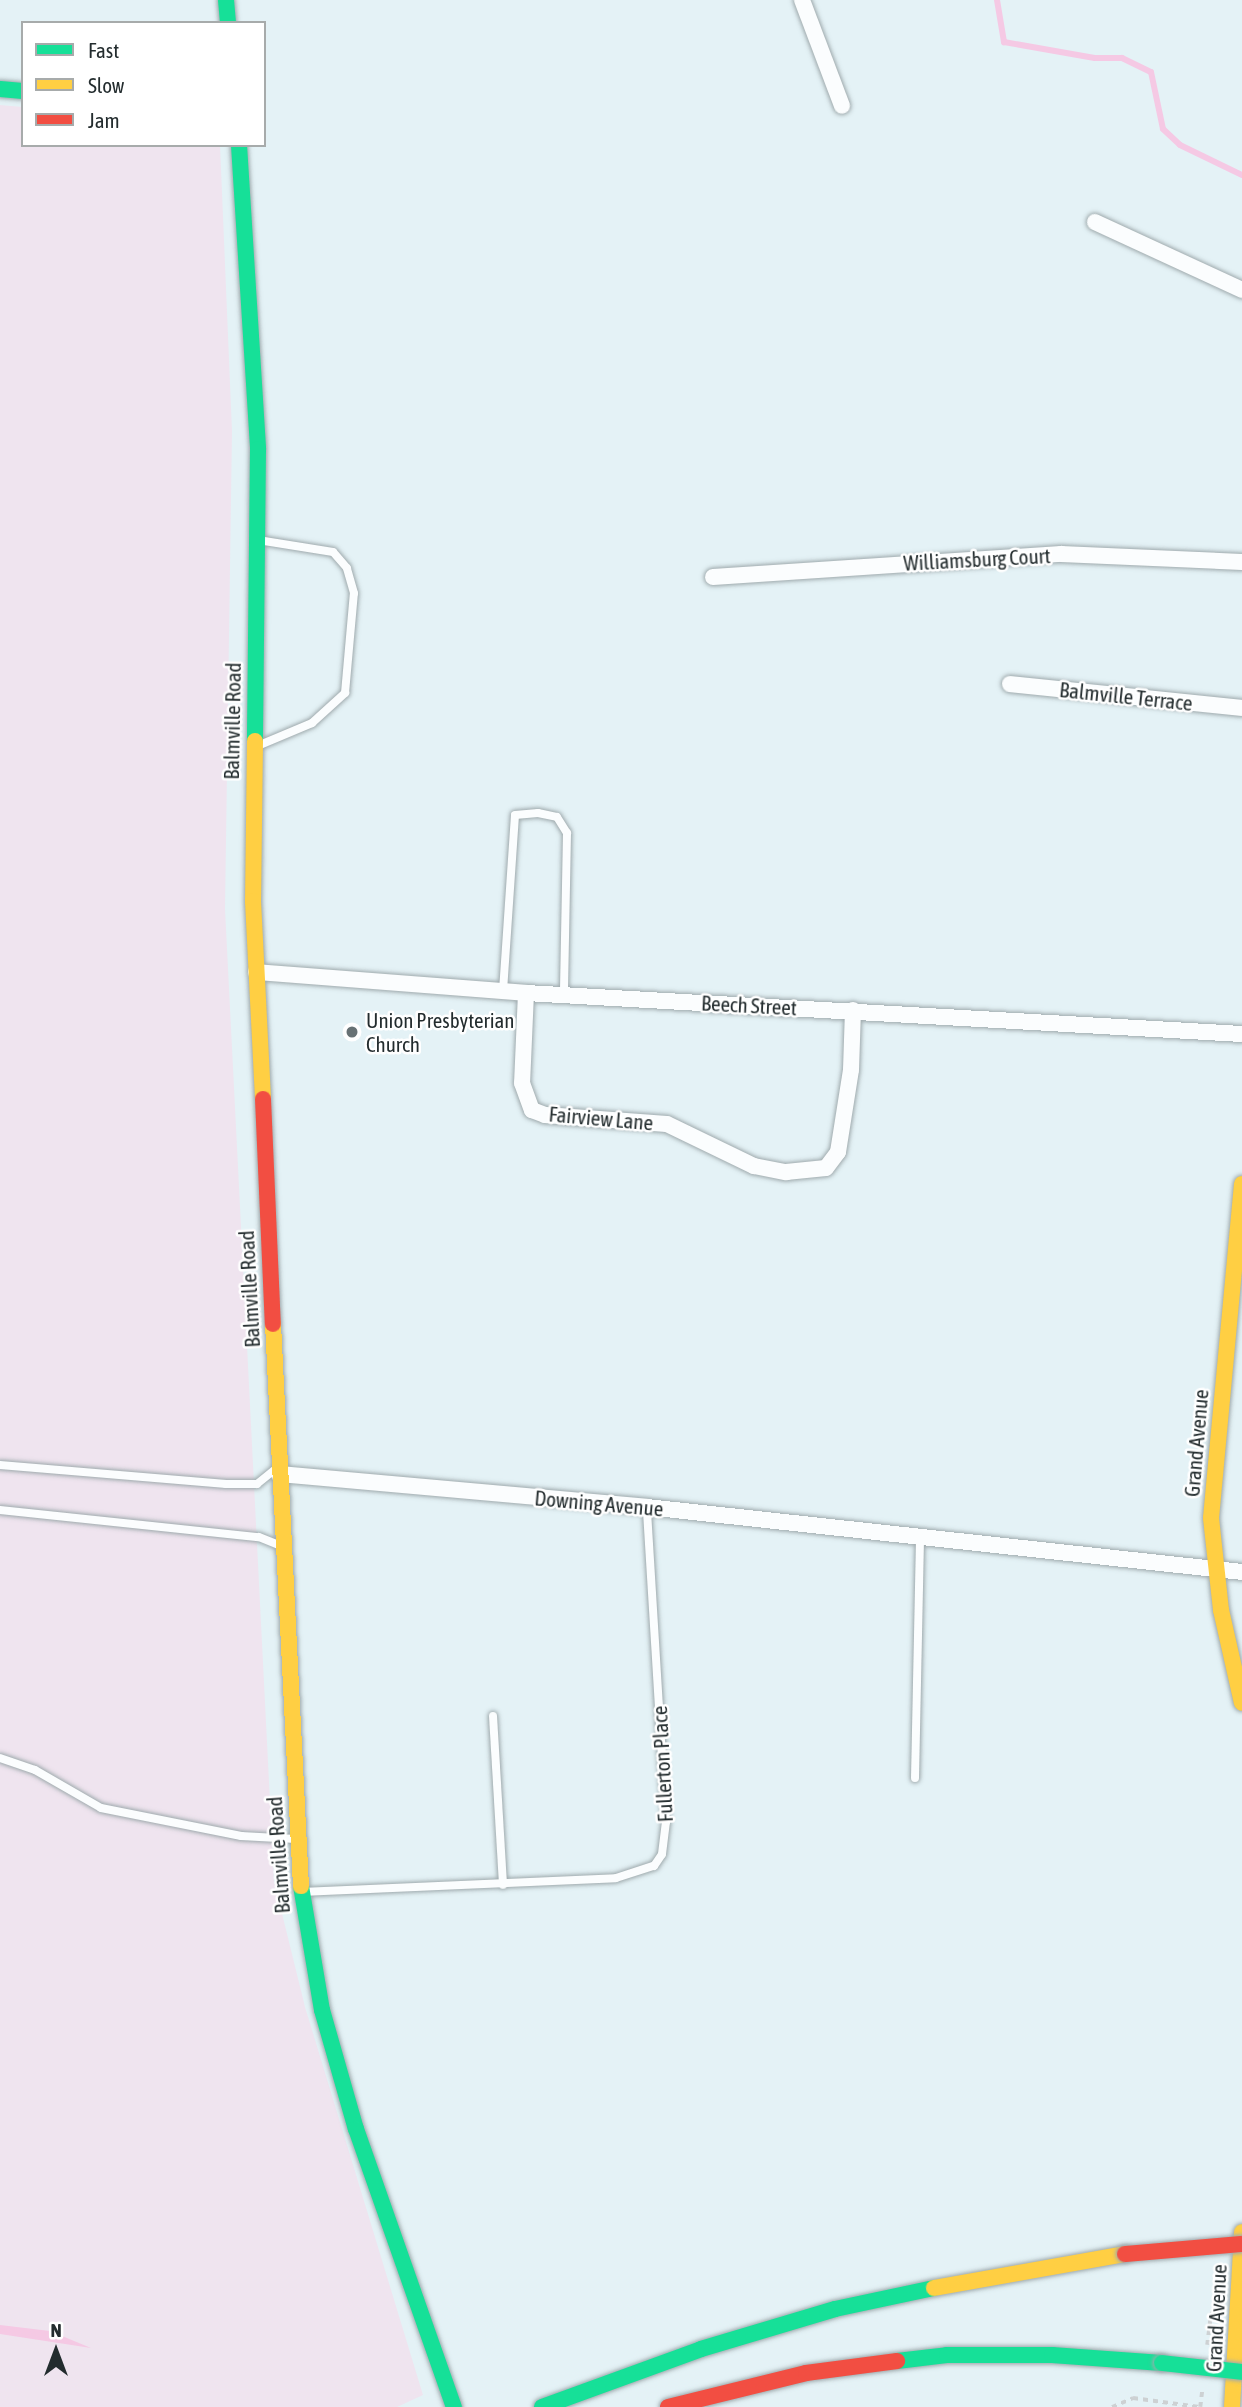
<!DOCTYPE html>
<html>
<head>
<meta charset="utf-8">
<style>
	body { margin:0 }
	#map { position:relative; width:1242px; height:2407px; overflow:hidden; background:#e4f2f6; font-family:"Asap Condensed",sans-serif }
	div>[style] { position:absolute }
	.green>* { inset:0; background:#efe4ef }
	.water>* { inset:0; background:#f5c9e4 }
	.stream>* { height:6px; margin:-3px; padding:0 3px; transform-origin:3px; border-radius:3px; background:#f5c9e4 }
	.path>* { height:3.5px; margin-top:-1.75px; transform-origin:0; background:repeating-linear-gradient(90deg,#cdd1d3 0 5px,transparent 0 10px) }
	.roads { filter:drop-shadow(0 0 2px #9faaad) drop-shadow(0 0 2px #9faaad) }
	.lane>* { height:8px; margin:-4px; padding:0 4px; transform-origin:4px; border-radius:4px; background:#fbfdfe }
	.street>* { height:16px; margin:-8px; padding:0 8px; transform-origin:8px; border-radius:8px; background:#fbfdfe }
	.fast>* { height:16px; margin:-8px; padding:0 8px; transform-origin:8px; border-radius:8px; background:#16e098 }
	.slow>* { height:16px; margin:-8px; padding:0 8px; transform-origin:8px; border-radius:8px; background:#ffcf43 }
	.jam>* { height:16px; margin:-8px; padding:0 8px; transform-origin:8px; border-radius:8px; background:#f24e42 }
	.bridges { filter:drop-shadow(0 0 2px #9faaad) drop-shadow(0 0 2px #9faaad) }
	.fast-bridge>* { height:16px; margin:-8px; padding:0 8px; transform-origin:8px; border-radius:8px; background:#16e098 }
	.jam-bridge>* { height:16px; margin:-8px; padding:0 8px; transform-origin:8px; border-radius:8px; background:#f24e42 }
	.dots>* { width:19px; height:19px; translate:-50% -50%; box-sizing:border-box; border:4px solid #fff; border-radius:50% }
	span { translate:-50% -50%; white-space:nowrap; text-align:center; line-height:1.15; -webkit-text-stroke:5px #fff; paint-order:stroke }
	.street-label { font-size:21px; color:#232c2e }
	.poi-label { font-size:21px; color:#232c2e }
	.left { translate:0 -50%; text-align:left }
	.legend { position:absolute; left:21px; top:21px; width:245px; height:126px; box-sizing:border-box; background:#fff; border:2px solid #a7abab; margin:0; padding:9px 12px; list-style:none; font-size:21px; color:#232c2e }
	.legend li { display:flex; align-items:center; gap:14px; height:35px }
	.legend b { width:35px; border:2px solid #a7abab }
	.north { position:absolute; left:21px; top:2316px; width:70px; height:70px; -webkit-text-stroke:5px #fff; paint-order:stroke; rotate:0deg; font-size:19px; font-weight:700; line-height:28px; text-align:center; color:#232c2e }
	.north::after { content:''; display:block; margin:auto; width:24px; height:32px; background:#232c2e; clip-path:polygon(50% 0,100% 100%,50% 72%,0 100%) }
</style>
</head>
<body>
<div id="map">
	<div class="green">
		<div style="clip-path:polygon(0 105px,23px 107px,23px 145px,220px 145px,232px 431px,225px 909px,274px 1881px,305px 2007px,423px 2395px,397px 2407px,0 2407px)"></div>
	</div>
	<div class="water">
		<div style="clip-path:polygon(0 2325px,50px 2331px,91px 2348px,0 2334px)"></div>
	</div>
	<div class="stream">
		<div style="left:997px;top:0;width:43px;rotate:80.5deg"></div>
		<div style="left:1004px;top:42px;width:92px;rotate:10deg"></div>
		<div style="left:1095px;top:58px;width:27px"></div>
		<div style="left:1122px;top:58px;width:32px;rotate:26deg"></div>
		<div style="left:1151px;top:72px;width:58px;rotate:78.1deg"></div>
		<div style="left:1163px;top:129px;width:23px;rotate:43deg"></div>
		<div style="left:1180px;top:145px;width:69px;rotate:25.8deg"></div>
	</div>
	<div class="path">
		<div style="left:1207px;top:2345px;width:31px;rotate:-83deg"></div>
		<div style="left:1211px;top:2314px;width:13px;rotate:-51deg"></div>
		<div style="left:1112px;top:2407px;width:23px;rotate:-23deg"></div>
		<div style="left:1133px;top:2398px;width:67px;rotate:7.8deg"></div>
		<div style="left:1200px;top:2407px;width:16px;rotate:-83deg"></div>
	</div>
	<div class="roads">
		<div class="lane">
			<div style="left:255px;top:747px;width:62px;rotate:-22.8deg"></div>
			<div style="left:312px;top:723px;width:45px;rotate:-42.3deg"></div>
			<div style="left:345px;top:693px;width:100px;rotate:-84.9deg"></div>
			<div style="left:354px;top:593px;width:26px;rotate:-106deg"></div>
			<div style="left:347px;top:568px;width:21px;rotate:-131deg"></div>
			<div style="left:333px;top:552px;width:76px;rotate:-170.9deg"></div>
			<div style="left:503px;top:991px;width:176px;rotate:-86.1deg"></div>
			<div style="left:515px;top:815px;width:23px;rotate:-5deg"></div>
			<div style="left:538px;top:813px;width:19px;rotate:12deg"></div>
			<div style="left:557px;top:817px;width:19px;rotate:58deg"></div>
			<div style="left:567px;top:833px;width:162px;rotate:91.1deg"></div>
			<div style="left:0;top:1465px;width:227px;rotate:4.8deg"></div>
			<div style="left:226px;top:1484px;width:31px"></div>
			<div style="left:257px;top:1484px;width:27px;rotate:-39deg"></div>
			<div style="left:0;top:1510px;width:260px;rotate:6deg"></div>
			<div style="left:259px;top:1537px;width:24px;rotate:22deg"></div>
			<div style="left:493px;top:1716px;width:169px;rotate:86.6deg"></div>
			<div style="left:0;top:1758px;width:37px;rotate:19deg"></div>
			<div style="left:35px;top:1770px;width:76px;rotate:29.9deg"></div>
			<div style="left:101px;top:1808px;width:143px;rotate:11.3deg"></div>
			<div style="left:241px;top:1836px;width:55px;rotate:3.1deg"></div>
			<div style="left:915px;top:1778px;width:243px;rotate:-88.8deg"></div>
			<div style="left:301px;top:1892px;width:315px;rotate:-2.5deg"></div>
			<div style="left:616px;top:1878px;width:40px;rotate:-18deg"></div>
			<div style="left:654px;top:1866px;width:14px;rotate:-56deg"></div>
			<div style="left:662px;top:1854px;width:32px;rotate:-83deg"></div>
			<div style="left:666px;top:1822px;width:316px;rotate:-93.5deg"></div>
		</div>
		<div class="street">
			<div style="left:802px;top:0;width:113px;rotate:69.3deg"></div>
			<div style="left:1095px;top:222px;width:162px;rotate:24.8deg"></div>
			<div style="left:713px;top:577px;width:349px;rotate:-3.8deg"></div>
			<div style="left:1061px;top:554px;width:181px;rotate:2.5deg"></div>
			<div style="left:1010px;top:684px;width:233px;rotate:5.9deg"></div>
			<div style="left:256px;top:972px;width:271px;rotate:4.4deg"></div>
			<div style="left:526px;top:993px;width:717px;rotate:3.28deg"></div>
			<div style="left:526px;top:993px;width:90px;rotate:92.5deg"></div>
			<div style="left:522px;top:1083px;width:29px;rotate:70deg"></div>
			<div style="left:532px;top:1110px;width:14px;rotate:21deg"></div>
			<div style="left:545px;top:1115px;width:122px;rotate:4.2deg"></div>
			<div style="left:667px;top:1124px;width:97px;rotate:25.8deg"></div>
			<div style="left:754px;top:1166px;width:33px;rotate:11deg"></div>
			<div style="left:786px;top:1172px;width:40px;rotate:-5.7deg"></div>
			<div style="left:826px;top:1168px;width:20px;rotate:-53deg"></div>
			<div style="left:838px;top:1152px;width:83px;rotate:-81deg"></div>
			<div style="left:851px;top:1070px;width:60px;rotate:-88.1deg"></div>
			<div style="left:279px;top:1474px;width:369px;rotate:5.1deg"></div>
			<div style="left:647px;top:1507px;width:599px;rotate:6.23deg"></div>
		</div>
		<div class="fast">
			<div style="left:226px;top:0;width:23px;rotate:85deg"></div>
			<div style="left:0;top:89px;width:23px;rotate:5deg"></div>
			<div style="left:239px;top:145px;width:305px;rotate:86.4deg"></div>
			<div style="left:258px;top:449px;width:292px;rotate:90.6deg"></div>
			<div style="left:301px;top:1886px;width:126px;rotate:80.4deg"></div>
			<div style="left:322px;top:2010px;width:124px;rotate:74.1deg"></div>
			<div style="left:356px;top:2129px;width:295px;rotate:70.6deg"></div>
			<div style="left:897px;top:2361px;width:50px;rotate:-6.8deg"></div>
			<div style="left:947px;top:2355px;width:105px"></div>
			<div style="left:1052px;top:2355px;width:110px;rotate:4.2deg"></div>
			<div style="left:542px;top:2407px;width:169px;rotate:-20deg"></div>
			<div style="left:701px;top:2349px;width:140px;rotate:-16.6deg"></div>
			<div style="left:835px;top:2309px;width:101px;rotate:-12deg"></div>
		</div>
		<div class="slow">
			<div style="left:255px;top:741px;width:160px;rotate:90.7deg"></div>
			<div style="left:253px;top:901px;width:198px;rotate:87.1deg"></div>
			<div style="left:1242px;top:1184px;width:335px;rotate:95.3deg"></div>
			<div style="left:1211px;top:1518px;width:93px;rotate:83.8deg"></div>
			<div style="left:1221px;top:1610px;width:95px;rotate:77.3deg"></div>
			<div style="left:273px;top:1324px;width:563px;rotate:87.15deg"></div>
			<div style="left:934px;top:2288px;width:194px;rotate:-10.1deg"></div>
			<div style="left:1232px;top:2407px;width:175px;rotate:-86.7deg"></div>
		</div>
		<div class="jam">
			<div style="left:263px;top:1099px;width:225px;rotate:87.5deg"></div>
			<div style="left:668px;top:2407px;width:142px;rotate:-13.8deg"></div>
			<div style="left:806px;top:2373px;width:92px;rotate:-7.5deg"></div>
		</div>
	</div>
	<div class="bridges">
		<div class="fast-bridge">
			<div style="left:1162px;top:2363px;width:81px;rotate:6.4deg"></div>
		</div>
		<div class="jam-bridge">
			<div style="left:1125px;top:2254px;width:117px;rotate:-4.9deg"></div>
		</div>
	</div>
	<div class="dots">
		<div style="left:352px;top:1032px;background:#677174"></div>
	</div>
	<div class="street-label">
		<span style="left:977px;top:559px;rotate:-3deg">Williamsburg Court</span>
		<span style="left:1126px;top:696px;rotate:6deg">Balmville Terrace</span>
		<span style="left:232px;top:721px;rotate:-89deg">Balmville Road</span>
		<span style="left:749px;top:1005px;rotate:3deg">Beech Street</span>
		<span style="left:601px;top:1118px;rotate:5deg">Fairview Lane</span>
		<span style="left:249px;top:1289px;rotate:-93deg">Balmville Road</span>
		<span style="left:1196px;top:1443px;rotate:-85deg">Grand Avenue</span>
		<span style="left:599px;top:1503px;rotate:5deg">Downing Avenue</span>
		<span style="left:662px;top:1764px;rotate:-93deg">Fullerton Place</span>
		<span style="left:278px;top:1855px;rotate:-94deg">Balmville Road</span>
		<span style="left:1216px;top:2318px;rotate:-87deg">Grand Avenue</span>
	</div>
	<div class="poi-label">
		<span class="left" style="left:366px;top:1032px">Union Presbyterian<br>Church</span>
	</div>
	<ul class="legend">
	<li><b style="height:9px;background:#16e098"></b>Fast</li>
	<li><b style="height:9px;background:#ffcf43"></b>Slow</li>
	<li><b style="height:9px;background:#f24e42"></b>Jam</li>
	</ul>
	<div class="north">N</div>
</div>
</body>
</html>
